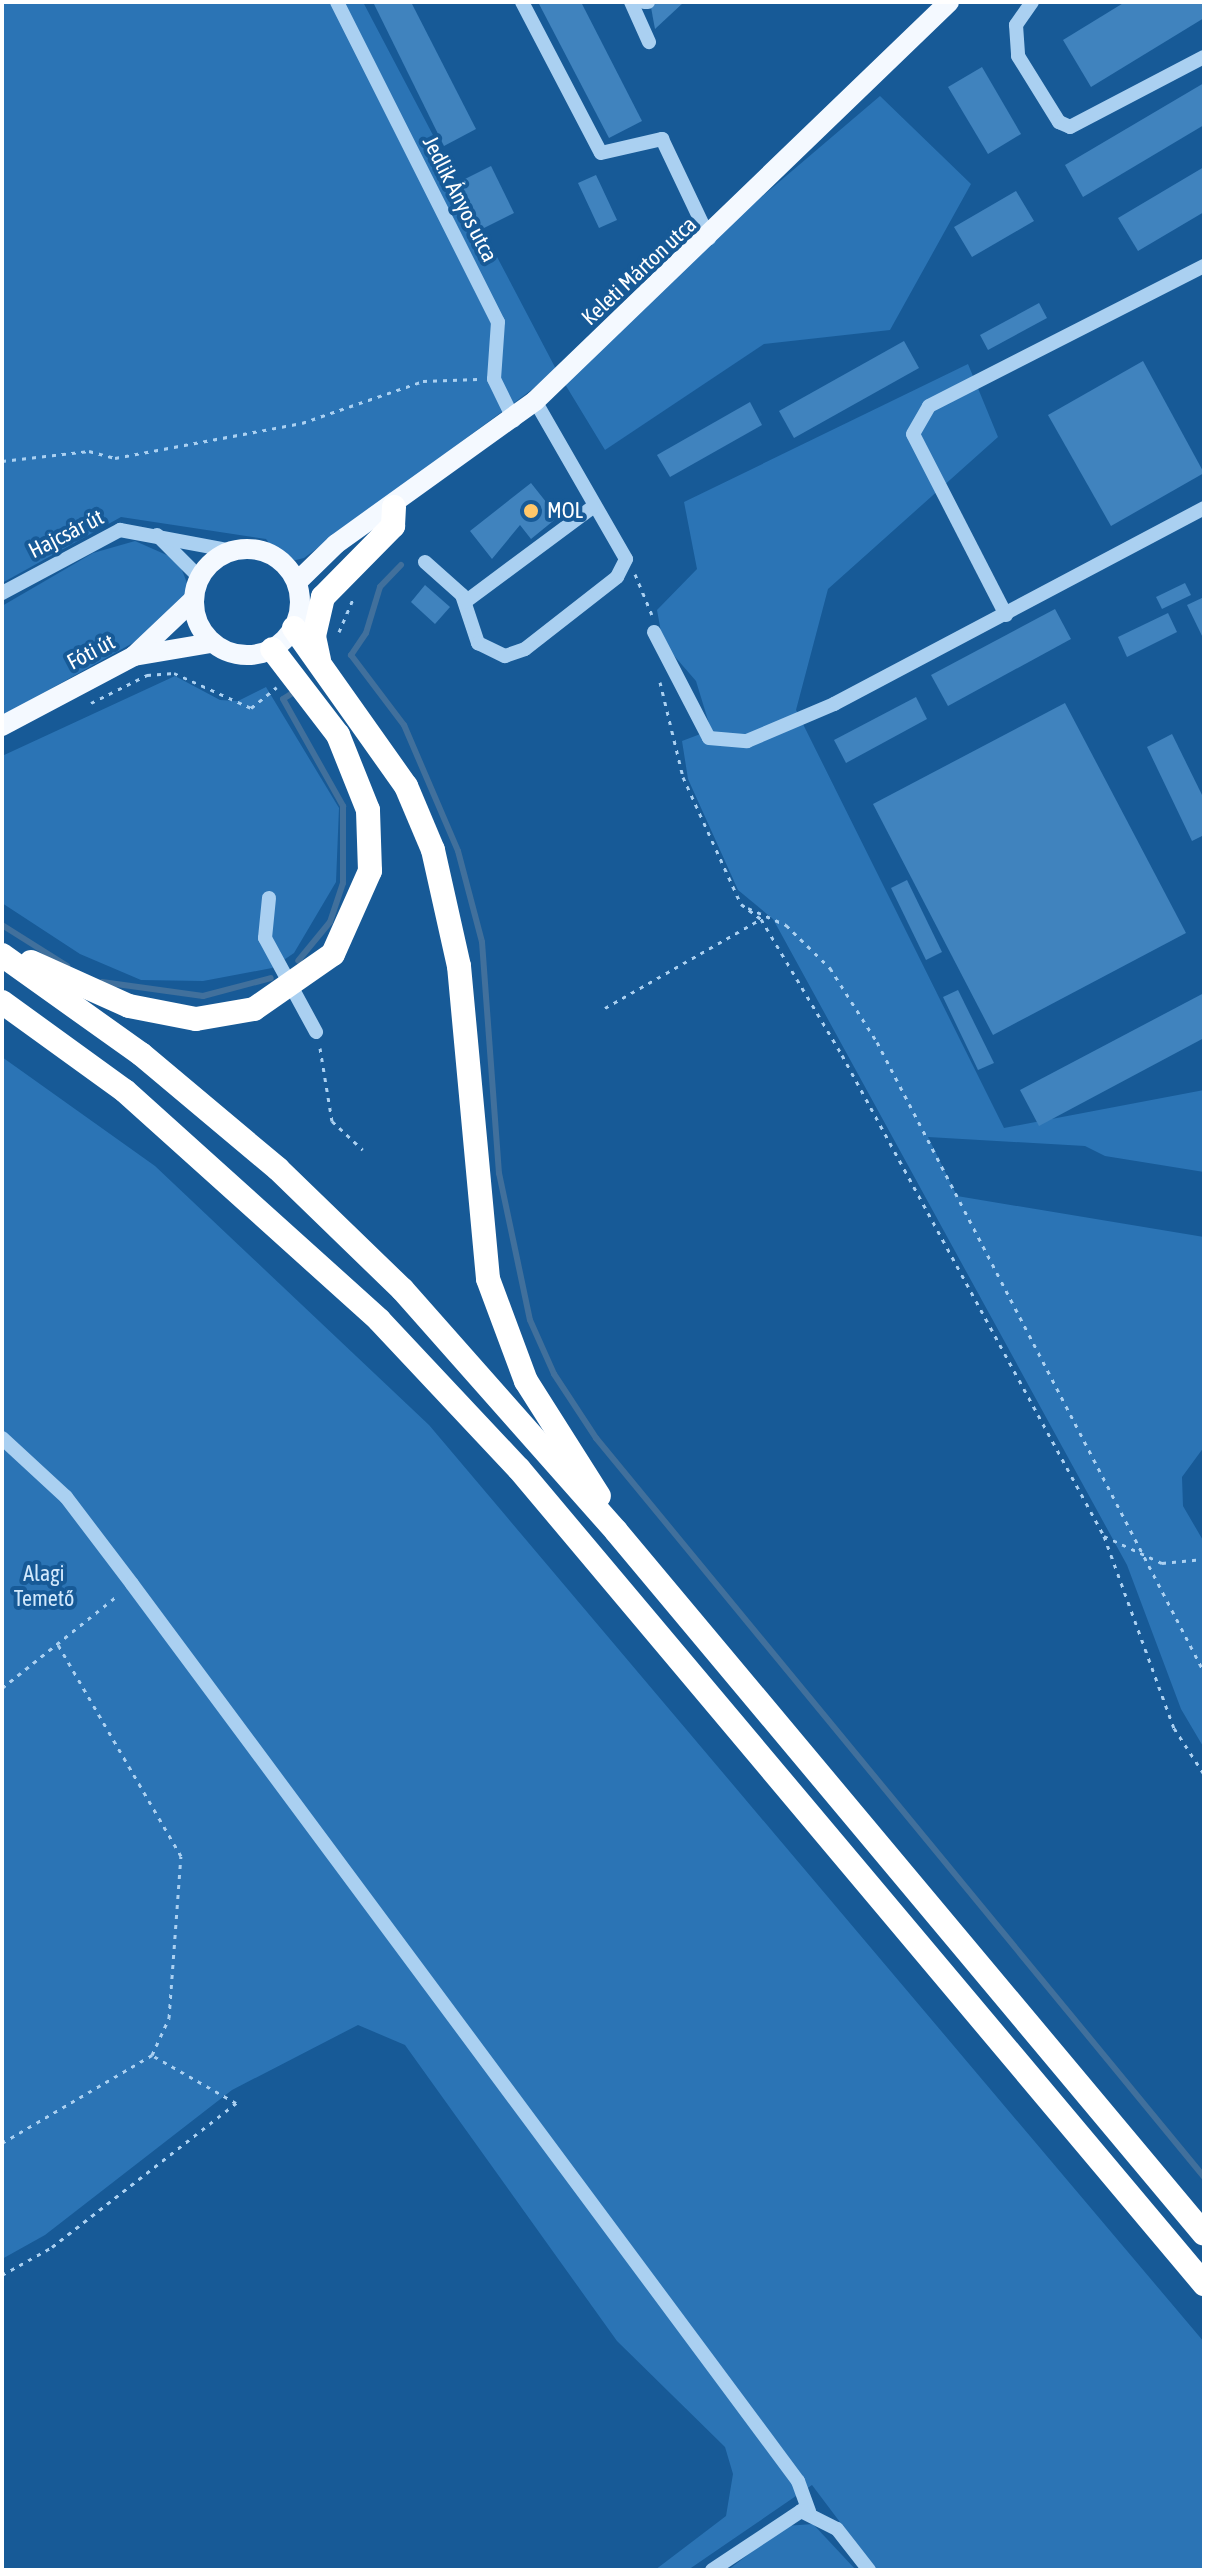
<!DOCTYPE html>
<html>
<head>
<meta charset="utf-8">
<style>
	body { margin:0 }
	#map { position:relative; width:1206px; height:2572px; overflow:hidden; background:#175a97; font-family:"Asap Condensed",sans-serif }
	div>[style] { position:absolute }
	.green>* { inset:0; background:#2b74b5 }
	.stream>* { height:6px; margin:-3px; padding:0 3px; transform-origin:3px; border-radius:3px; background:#41709c }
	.building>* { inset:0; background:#4083be }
	.path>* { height:3px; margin-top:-1.5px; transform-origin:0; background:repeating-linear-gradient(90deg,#aad0f1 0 4px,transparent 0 10px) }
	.minor>* { height:14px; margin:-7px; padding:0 7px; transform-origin:7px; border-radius:7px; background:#aad0f1 }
	.major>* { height:20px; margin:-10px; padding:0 10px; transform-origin:10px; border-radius:10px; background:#f4f9ff }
	.major>.ring { margin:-10px; padding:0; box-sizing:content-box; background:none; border:20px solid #f4f9ff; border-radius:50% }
	.highway>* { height:24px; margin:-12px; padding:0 12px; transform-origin:12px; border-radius:12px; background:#fff }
	.dots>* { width:22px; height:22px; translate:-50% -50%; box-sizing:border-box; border:4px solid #175a97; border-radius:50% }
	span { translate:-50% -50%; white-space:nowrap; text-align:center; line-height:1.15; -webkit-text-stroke:8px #175a97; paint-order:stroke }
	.street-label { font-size:22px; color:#fff }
	.poi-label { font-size:22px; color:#fff }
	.left { translate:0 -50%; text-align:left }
	.park-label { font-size:22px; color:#d1e8fc }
	.frame { position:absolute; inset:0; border:4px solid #fff; pointer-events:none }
</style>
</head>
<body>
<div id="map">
	<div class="green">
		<div style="clip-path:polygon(2px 2px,363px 2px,557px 371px,880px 96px,971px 184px,890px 330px,764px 344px,605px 450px,557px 371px,304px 558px,284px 563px,266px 539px,121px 517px,2px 583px)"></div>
		<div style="clip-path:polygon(968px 364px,998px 437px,828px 589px,796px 710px,1004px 1128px,1204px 1090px,1204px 1172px,1105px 1156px,1085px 1146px,928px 1137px,957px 1196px,1204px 1237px,1204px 1447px,1182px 1477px,1183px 1506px,1204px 1542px,1204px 1748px,1181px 1709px,1127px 1565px,773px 919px,738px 890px,688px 779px,682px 741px,711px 730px,696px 681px,663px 643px,657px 610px,697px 569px,684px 502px)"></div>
		<div style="clip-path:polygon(135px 541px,178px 560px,189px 588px,178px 608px,156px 630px,2px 716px,2px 606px,93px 553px)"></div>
		<div style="clip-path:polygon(175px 676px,220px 700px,238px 701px,266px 687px,339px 808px,336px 882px,294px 953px,272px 968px,203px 981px,141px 980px,80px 954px,2px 903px,2px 756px)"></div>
		<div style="clip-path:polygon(2px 1057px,155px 1166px,429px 1425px,1204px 2342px,1204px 2570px,876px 2570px,812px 2485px,688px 2570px,655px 2570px,726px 2516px,733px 2474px,725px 2447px,617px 2341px,405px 2045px,358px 2025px,232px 2090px,45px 2235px,2px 2259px)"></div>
		<div style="clip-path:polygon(813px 2524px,856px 2570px,728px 2570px,785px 2526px)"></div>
	</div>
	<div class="stream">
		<div style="left:401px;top:565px;width:30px;rotate:134deg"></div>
		<div style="left:380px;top:587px;width:48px;rotate:106.9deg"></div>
		<div style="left:366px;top:633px;width:27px;rotate:124deg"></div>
		<div style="left:351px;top:655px;width:88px;rotate:52.9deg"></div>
		<div style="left:404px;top:725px;width:137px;rotate:66.8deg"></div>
		<div style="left:458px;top:851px;width:94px;rotate:75.2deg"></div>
		<div style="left:482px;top:942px;width:232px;rotate:85.8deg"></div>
		<div style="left:499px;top:1173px;width:150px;rotate:78.1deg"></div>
		<div style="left:530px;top:1320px;width:59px;rotate:66deg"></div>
		<div style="left:554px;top:1374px;width:77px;rotate:56.7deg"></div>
		<div style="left:596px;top:1438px;width:957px;rotate:50.55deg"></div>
		<div style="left:291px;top:694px;width:9px;rotate:148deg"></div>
		<div style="left:283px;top:699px;width:123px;rotate:60.7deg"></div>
		<div style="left:343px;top:806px;width:77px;rotate:90deg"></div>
		<div style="left:343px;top:883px;width:41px;rotate:108.4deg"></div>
		<div style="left:330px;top:922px;width:50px;rotate:129.4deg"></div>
		<div style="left:2px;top:925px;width:77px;rotate:32.2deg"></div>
		<div style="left:102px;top:982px;width:102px;rotate:7.9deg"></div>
		<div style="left:203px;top:996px;width:70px;rotate:-14.8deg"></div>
	</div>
	<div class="building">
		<div style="clip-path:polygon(373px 2px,411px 2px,476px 129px,444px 146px)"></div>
		<div style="clip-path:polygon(538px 2px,581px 2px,642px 121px,609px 138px)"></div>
		<div style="clip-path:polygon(650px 2px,684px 2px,655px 29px)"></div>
		<div style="clip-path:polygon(1125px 2px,1204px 2px,1204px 18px,1091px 87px,1063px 40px)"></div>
		<div style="clip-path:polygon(982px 67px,1021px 134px,988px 154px,948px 87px)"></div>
		<div style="clip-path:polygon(1204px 83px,1204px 125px,1083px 197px,1065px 165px)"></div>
		<div style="clip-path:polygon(491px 166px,514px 213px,482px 229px,459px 182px)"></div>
		<div style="clip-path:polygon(1204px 167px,1204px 212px,1138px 251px,1118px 218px)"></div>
		<div style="clip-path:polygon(596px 175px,617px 220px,599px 228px,578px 183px)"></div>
		<div style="clip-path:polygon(1016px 191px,1034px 221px,972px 257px,954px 227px)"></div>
		<div style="clip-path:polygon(1039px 303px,1047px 318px,988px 350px,980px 335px)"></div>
		<div style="clip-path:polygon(904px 341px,919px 368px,794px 438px,779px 411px)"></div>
		<div style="clip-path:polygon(1143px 361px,1204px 473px,1111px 526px,1048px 415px)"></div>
		<div style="clip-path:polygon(750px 402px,762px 425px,670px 477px,657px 455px)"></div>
		<div style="clip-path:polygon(531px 483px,558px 517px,531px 539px,520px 525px,492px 559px,470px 531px)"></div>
		<div style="clip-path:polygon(1185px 583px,1191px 595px,1162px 609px,1156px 597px)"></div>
		<div style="clip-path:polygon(425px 585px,450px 607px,435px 624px,411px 602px)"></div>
		<div style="clip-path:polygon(1204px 597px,1204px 640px,1187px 605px)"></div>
		<div style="clip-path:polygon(1055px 609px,1071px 639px,948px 706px,931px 675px)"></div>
		<div style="clip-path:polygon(1168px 613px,1177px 632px,1127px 657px,1118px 637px)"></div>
		<div style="clip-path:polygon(916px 697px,927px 719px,846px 763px,834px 740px)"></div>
		<div style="clip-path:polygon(1065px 703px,1186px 933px,993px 1035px,873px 804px)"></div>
		<div style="clip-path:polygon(1172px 734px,1204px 799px,1204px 835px,1192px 841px,1147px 747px)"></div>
		<div style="clip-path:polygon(907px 880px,942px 952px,926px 960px,891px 888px)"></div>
		<div style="clip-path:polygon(958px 990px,994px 1063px,978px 1070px,943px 997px)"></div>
		<div style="clip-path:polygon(1204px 993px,1204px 1038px,1039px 1126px,1020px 1090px)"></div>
	</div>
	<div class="path">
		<div style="left:2px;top:461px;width:88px;rotate:-6.6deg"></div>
		<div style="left:89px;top:451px;width:27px;rotate:15deg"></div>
		<div style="left:115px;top:458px;width:190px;rotate:-10.6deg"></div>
		<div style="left:302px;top:423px;width:128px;rotate:-19.1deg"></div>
		<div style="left:423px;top:381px;width:55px;rotate:-2.1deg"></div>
		<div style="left:635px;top:574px;width:44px;rotate:67.5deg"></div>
		<div style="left:339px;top:632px;width:39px;rotate:-67deg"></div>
		<div style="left:660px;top:682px;width:98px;rotate:76.4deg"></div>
		<div style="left:683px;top:777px;width:140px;rotate:65.5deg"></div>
		<div style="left:741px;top:904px;width:25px;rotate:37deg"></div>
		<div style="left:761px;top:919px;width:158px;rotate:59.2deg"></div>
		<div style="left:842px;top:1055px;width:548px;rotate:61.42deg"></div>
		<div style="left:1104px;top:1536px;width:204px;rotate:70deg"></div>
		<div style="left:1174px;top:1728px;width:55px;rotate:56.9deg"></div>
		<div style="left:91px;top:703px;width:63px;rotate:-26.6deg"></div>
		<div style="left:147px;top:675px;width:27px;rotate:-4deg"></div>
		<div style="left:174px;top:673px;width:85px;rotate:24.4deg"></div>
		<div style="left:251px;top:708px;width:33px;rotate:-39deg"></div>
		<div style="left:748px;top:908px;width:42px;rotate:24.1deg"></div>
		<div style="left:786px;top:925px;width:62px;rotate:44.3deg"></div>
		<div style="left:830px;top:968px;width:88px;rotate:57.6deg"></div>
		<div style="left:877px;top:1042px;width:710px;rotate:62.57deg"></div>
		<div style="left:605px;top:1008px;width:180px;rotate:-29.7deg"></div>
		<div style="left:320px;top:1048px;width:74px;rotate:80.7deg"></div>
		<div style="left:332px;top:1121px;width:42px;rotate:43.1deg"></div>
		<div style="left:1104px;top:1536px;width:64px;rotate:25deg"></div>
		<div style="left:1162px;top:1563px;width:42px;rotate:-5.4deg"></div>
		<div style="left:2px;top:1688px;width:149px;rotate:-38.7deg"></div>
		<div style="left:2px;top:2143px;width:174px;rotate:-30.4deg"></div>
		<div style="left:152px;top:2055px;width:41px;rotate:-65.3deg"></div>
		<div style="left:169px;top:2018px;width:162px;rotate:-85.8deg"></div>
		<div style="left:181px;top:1856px;width:244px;rotate:-120.2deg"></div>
		<div style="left:2px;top:2275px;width:57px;rotate:-29.2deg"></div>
		<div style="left:52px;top:2247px;width:234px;rotate:-38deg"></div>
		<div style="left:236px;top:2103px;width:97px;rotate:-150.3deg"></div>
	</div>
	<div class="minor">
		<div style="left:337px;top:2px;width:358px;rotate:63.3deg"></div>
		<div style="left:498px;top:322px;width:57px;rotate:94deg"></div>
		<div style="left:494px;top:379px;width:46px;rotate:64deg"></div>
		<div style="left:522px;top:2px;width:170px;rotate:62.4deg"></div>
		<div style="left:601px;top:153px;width:63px;rotate:-12.9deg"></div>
		<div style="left:662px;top:139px;width:110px;rotate:64.6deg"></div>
		<div style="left:631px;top:2px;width:44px;rotate:65.8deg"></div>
		<div style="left:644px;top:2px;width:4px"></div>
		<div style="left:1032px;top:2px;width:28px;rotate:125deg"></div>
		<div style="left:1016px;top:25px;width:31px;rotate:86deg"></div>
		<div style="left:1018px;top:56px;width:78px;rotate:58.2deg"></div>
		<div style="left:1059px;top:122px;width:12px;rotate:24deg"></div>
		<div style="left:1070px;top:127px;width:151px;rotate:-27.6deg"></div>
		<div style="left:157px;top:535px;width:59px;rotate:45deg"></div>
		<div style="left:425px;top:562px;width:50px;rotate:41.7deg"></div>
		<div style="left:462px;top:595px;width:51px;rotate:71.6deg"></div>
		<div style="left:478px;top:643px;width:30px;rotate:26deg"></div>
		<div style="left:505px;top:656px;width:21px;rotate:-19deg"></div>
		<div style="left:525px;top:649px;width:117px;rotate:-38deg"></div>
		<div style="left:617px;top:577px;width:20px;rotate:-63deg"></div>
		<div style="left:626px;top:559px;width:182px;rotate:-119.9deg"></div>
		<div style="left:2px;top:593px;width:134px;rotate:-28.1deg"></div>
		<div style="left:120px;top:530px;width:114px;rotate:10.6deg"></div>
		<div style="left:465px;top:602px;width:159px;rotate:-36.6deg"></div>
		<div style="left:1006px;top:615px;width:203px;rotate:-117.2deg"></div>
		<div style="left:913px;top:434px;width:32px;rotate:-60deg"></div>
		<div style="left:929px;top:406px;width:309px;rotate:-27deg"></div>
		<div style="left:654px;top:632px;width:119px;rotate:62.6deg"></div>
		<div style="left:709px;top:738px;width:38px;rotate:5deg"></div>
		<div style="left:747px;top:741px;width:95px;rotate:-23deg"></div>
		<div style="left:834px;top:704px;width:419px;rotate:-27.9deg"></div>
		<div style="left:269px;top:898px;width:40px;rotate:95.7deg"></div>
		<div style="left:265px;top:938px;width:107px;rotate:61.5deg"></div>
		<div style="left:2px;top:1438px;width:87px;rotate:42.7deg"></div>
		<div style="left:66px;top:1497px;width:109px;rotate:52.8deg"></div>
		<div style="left:132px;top:1584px;width:1117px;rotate:53.41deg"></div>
		<div style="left:798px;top:2481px;width:33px;rotate:70deg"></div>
		<div style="left:712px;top:2570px;width:107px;rotate:-33.5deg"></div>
		<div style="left:801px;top:2511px;width:40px;rotate:26.6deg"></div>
		<div style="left:837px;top:2529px;width:52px;rotate:52deg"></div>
	</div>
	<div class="major">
		<div class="ring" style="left:194px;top:549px;width:86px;height:86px"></div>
		<div style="left:297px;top:582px;width:54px;rotate:-44.3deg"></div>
		<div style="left:336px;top:544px;width:245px;rotate:-35.7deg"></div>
		<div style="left:535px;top:401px;width:575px;rotate:-43.94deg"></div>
		<div style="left:134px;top:656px;width:81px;rotate:-43.5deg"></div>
		<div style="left:2px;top:726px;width:149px;rotate:-27.9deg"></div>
		<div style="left:134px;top:656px;width:78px;rotate:-9.6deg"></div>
	</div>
	<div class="highway">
		<div style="left:294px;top:628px;width:194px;rotate:54.7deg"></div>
		<div style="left:406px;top:786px;width:69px;rotate:67.1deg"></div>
		<div style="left:433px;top:850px;width:119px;rotate:77.4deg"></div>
		<div style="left:459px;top:966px;width:314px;rotate:84.7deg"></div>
		<div style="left:488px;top:1279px;width:109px;rotate:69.6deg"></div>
		<div style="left:526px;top:1381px;width:136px;rotate:57.6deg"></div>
		<div style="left:319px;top:660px;width:25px;rotate:-102deg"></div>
		<div style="left:314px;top:636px;width:40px;rotate:-77deg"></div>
		<div style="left:323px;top:597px;width:100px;rotate:-45.4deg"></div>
		<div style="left:393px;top:526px;width:19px;rotate:-87deg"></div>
		<div style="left:2px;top:955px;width:171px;rotate:35.5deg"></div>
		<div style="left:141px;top:1054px;width:179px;rotate:40deg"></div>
		<div style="left:278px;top:1169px;width:173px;rotate:44.1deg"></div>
		<div style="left:402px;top:1289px;width:323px;rotate:48.5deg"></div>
		<div style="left:616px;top:1531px;width:916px;rotate:50.09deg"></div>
		<div style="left:31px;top:962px;width:107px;rotate:24.2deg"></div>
		<div style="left:129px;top:1006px;width:68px;rotate:11deg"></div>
		<div style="left:196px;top:1019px;width:59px;rotate:-9.8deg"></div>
		<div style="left:254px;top:1009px;width:96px;rotate:-34.8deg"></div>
		<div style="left:333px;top:954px;width:91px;rotate:-66deg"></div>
		<div style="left:370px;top:871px;width:61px;rotate:-91.9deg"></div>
		<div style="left:368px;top:810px;width:81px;rotate:-111.8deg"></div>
		<div style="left:338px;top:735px;width:108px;rotate:-127.5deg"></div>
		<div style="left:2px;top:1002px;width:152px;rotate:35.9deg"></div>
		<div style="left:125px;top:1091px;width:342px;rotate:42deg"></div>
		<div style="left:379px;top:1320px;width:204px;rotate:46.8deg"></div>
		<div style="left:519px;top:1469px;width:1065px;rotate:49.95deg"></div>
	</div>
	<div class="dots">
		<div style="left:531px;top:511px;background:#ffc76a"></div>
	</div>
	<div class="street-label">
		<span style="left:460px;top:199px;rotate:63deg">Jedlik Ányos utca</span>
		<span style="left:639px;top:271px;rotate:-43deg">Keleti Márton utca</span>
		<span style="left:66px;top:534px;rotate:-27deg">Hajcsár út</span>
		<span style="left:91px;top:652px;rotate:-28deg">Fóti út</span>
	</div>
	<div class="poi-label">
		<span class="left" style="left:547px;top:511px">MOL</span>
	</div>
	<div class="park-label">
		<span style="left:44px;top:1586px">Alagi<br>Temető</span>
	</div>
	<div class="frame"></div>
</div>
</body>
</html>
